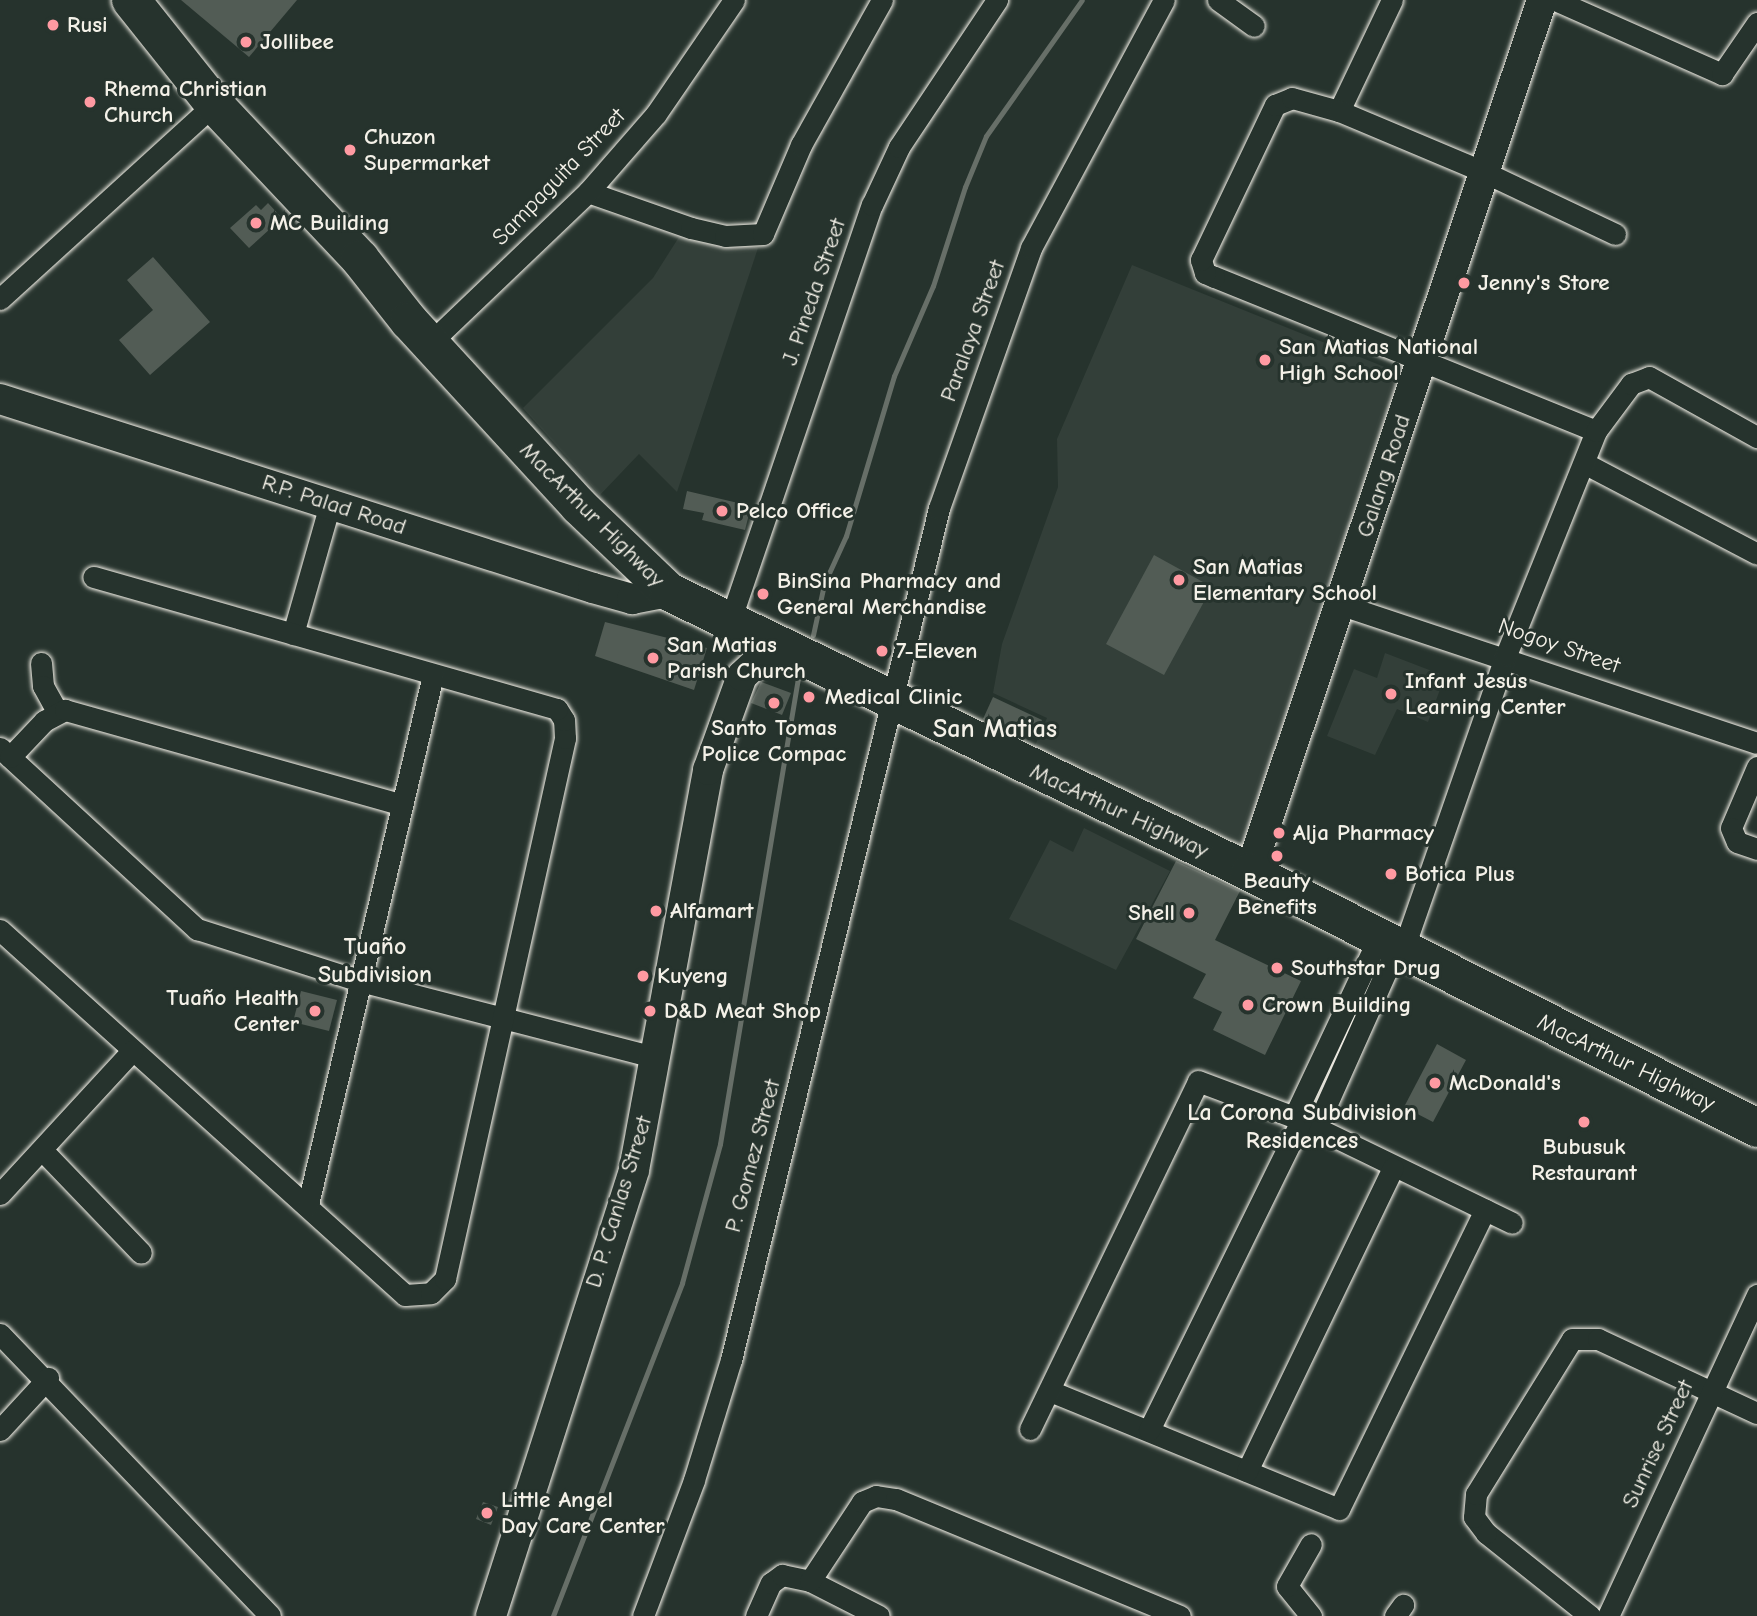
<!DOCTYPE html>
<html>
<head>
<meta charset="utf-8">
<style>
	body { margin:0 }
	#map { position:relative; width:1757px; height:1616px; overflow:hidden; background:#26332d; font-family:"Comic Neue",sans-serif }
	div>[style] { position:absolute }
	.built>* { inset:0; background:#333f39 }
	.stream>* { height:5px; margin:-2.5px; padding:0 2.5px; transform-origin:2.5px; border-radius:2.5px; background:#676f68 }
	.building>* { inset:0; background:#525c55 }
	.roads { filter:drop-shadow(0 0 2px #f4f1e8) drop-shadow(0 0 2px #f4f1e8) }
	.street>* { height:21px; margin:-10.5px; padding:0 10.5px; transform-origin:10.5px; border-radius:10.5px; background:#26332d }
	.secondary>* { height:30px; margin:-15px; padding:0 15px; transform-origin:15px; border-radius:15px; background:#26332d }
	.highway>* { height:38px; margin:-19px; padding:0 19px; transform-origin:19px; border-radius:19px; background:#26332d }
	.dots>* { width:19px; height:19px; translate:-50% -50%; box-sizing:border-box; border:4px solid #26332d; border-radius:50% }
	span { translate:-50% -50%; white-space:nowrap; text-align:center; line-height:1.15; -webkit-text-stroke:6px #26332d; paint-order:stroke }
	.poi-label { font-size:23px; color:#f4f1e8; font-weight:700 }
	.left { translate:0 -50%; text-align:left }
	.right { translate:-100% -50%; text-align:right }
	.street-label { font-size:23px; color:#f4f1e8 }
	.neighbourhood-label { font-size:24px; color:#f4f1e8; font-weight:700 }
	.quarter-label { font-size:26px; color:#f4f1e8; font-weight:700 }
</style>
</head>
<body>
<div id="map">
	<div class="built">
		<div style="clip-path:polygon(686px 226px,758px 248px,677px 492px,639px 454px,600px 495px,523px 408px,653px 278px)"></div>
		<div style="clip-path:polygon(1132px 265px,1402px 374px,1247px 839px,1237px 847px,1033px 750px,1047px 718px,993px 693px,1002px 644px,1058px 487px,1057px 439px)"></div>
		<div style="clip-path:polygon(1385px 653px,1445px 676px,1428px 722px,1397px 709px,1375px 755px,1327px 736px,1354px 669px,1377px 678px)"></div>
		<div style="clip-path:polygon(1084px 828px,1170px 871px,1116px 970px,1009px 919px,1050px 840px,1073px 852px)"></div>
	</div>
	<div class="stream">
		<div style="left:813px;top:635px;width:52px;rotate:-77.8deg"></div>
		<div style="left:824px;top:584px;width:53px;rotate:-65.4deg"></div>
		<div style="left:846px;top:536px;width:167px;rotate:-73.3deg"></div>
		<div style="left:894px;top:376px;width:98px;rotate:-66.6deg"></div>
		<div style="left:933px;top:286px;width:104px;rotate:-72.1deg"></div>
		<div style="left:965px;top:187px;width:55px;rotate:-67.6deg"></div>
		<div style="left:986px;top:136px;width:166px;rotate:-54.8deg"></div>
		<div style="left:553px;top:1616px;width:357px;rotate:-68.8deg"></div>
		<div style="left:682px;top:1283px;width:144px;rotate:-74.7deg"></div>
		<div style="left:720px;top:1144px;width:481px;rotate:-80.5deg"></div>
	</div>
	<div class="building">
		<div style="clip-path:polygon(181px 0,297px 0,249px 57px)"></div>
		<div style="clip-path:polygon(268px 203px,282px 218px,249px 248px,230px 228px,256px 205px,261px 210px)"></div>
		<div style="clip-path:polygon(153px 257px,210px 322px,150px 375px,119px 340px,153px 310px,127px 280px)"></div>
		<div style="clip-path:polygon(687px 491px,751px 506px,745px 530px,702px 520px,704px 513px,683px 509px)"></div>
		<div style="clip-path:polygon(1154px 555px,1212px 587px,1164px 675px,1106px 644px)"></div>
		<div style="clip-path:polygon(605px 622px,707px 648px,694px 690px,595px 656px)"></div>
		<div style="clip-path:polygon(761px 682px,791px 693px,782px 715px,751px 703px)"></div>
		<div style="clip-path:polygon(993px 697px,1042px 720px,1033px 738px,983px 719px)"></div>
		<div style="clip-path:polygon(1176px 861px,1240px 891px,1215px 940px,1301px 981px,1265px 1055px,1213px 1030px,1222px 1012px,1193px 998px,1206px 974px,1136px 939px)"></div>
		<div style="clip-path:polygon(301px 991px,337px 1000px,329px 1031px,293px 1022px)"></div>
		<div style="clip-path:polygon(1437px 1044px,1466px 1060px,1433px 1122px,1404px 1107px)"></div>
		<div style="clip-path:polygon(483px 1502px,498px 1507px,491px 1525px,476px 1519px)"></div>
	</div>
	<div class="roads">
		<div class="street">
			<div style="left:1218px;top:0;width:44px;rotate:35.8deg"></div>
			<div style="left:1555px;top:0;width:183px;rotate:23.9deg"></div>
			<div style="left:1722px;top:74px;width:62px;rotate:-55.5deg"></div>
			<div style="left:1339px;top:111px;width:123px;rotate:-64.5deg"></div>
			<div style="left:588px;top:192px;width:109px;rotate:19.3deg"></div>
			<div style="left:691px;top:228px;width:35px;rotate:13deg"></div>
			<div style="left:725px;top:236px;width:38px;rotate:-3deg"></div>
			<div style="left:763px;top:234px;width:97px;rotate:-66.9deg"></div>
			<div style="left:801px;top:145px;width:166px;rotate:-60.8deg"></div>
			<div style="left:0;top:299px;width:290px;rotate:-42.3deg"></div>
			<div style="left:430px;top:343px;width:219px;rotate:-43.7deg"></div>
			<div style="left:588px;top:192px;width:103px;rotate:-48.9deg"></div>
			<div style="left:656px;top:114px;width:138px;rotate:-55.6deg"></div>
			<div style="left:1596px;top:431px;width:412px;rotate:-158deg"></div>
			<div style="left:1214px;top:277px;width:10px;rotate:-156deg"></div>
			<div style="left:1205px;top:273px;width:14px;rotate:-107deg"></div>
			<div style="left:1201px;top:260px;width:172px;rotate:-64.5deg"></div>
			<div style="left:1275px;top:105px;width:18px;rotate:-22deg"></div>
			<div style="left:1292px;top:98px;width:49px;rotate:15.5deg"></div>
			<div style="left:1339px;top:111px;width:157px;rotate:22.8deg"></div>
			<div style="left:1484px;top:172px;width:145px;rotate:25.3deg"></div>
			<div style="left:1584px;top:463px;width:195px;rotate:27.7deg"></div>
			<div style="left:1342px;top:605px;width:437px;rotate:18.4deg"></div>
			<div style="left:729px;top:624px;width:443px;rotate:-71.2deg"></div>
			<div style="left:872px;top:205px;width:64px;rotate:-65deg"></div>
			<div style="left:899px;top:147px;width:177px;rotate:-56.3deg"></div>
			<div style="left:293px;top:634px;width:135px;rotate:-74.1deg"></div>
			<div style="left:41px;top:663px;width:23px;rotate:85deg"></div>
			<div style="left:43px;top:686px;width:29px;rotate:61deg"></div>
			<div style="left:0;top:748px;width:268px;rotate:42.6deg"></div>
			<div style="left:197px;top:929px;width:171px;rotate:17.7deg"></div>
			<div style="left:360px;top:981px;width:307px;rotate:14.5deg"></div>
			<div style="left:10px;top:757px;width:50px;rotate:-46.6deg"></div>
			<div style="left:44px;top:721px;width:24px;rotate:-28deg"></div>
			<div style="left:65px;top:710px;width:347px;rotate:15.7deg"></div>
			<div style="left:1757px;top:767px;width:66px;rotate:113.1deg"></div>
			<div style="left:1731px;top:828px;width:15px;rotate:67deg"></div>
			<div style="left:1737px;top:842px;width:21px;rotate:19deg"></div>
			<div style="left:0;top:930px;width:545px;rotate:42.03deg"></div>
			<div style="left:405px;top:1295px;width:26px;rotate:-4deg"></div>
			<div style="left:431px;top:1293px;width:20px;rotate:-45deg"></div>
			<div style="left:445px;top:1279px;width:554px;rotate:-77.49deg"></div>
			<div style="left:565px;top:738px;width:18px;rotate:-93deg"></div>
			<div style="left:564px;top:720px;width:13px;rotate:-122deg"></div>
			<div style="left:557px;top:709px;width:482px;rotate:-164.1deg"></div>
			<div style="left:1403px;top:950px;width:312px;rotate:-70.8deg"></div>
			<div style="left:1506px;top:655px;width:241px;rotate:-68.1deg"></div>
			<div style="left:1596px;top:431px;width:59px;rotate:-53.3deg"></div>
			<div style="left:1631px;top:384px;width:19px;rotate:-21deg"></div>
			<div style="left:1649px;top:377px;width:124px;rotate:29.1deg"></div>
			<div style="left:1294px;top:1117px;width:199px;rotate:-64.7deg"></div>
			<div style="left:1316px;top:1128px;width:198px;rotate:-65.9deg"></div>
			<div style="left:43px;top:1151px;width:141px;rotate:46.1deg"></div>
			<div style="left:0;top:1194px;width:195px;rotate:-47.3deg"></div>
			<div style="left:308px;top:1204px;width:544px;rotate:-76.71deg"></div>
			<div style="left:0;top:1334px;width:390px;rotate:46.2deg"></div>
			<div style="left:1050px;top:1391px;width:312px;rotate:22.2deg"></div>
			<div style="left:1339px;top:1509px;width:333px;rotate:-64deg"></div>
			<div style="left:1030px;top:1429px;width:386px;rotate:-64.2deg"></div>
			<div style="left:1198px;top:1081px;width:103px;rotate:20.6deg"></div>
			<div style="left:1294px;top:1117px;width:242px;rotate:25.9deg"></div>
			<div style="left:0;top:1430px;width:71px;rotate:-47.3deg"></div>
			<div style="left:1149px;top:1430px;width:344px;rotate:-63.8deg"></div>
			<div style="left:1247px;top:1471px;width:336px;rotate:-64.3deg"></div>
			<div style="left:810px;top:1581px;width:77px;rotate:26.9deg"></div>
			<div style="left:643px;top:1616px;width:145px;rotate:-69.4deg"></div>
			<div style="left:694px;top:1480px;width:126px;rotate:-72.9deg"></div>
			<div style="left:731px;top:1360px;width:877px;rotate:-76.28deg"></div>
			<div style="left:939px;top:508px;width:276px;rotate:-70.5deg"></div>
			<div style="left:1031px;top:248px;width:281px;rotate:-61.8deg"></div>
			<div style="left:756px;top:1616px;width:36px;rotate:-66deg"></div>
			<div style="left:771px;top:1583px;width:14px;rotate:-36deg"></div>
			<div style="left:782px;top:1575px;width:29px;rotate:12deg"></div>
			<div style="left:810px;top:1581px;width:95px;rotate:-56.6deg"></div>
			<div style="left:862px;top:1502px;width:15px;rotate:-23deg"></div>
			<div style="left:876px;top:1496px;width:20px;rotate:9deg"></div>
			<div style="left:896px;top:1499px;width:307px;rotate:22.4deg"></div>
			<div style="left:1311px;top:1616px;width:38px;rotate:-129deg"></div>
			<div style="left:1287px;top:1586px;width:48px;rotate:-60.3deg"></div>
			<div style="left:1395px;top:1616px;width:14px;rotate:-54deg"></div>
			<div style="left:1590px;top:1616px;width:133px;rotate:-141.4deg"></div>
			<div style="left:1486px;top:1533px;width:20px;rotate:-127deg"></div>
			<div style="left:1474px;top:1517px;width:23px;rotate:-85deg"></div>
			<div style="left:1476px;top:1494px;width:182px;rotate:-58.2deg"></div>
			<div style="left:1572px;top:1339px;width:26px"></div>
			<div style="left:1598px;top:1339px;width:175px;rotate:25deg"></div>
			<div style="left:1608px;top:1616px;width:354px;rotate:-65.1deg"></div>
		</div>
		<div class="secondary">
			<div style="left:0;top:399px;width:622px;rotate:17.68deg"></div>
			<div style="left:593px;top:588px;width:41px;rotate:15.8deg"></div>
			<div style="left:632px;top:599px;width:38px;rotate:-11deg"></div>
			<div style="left:1250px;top:872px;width:920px;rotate:-71.49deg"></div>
			<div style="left:491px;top:1616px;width:468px;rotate:-72.2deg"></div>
			<div style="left:634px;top:1170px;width:407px;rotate:-79.5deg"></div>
			<div style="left:708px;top:770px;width:100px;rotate:-70.1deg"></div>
			<div style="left:742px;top:676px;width:45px;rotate:-43.2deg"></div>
		</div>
		<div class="highway">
			<div style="left:131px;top:0;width:133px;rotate:51.4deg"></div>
			<div style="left:214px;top:104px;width:213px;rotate:46.7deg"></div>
			<div style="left:360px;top:259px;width:79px;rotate:51.7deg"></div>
			<div style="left:409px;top:321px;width:251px;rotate:47.4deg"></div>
			<div style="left:579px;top:506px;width:124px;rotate:43.7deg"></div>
			<div style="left:669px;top:592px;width:645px;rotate:25.73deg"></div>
			<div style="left:1250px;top:872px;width:568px;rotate:26.79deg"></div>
		</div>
	</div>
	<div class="dots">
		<div style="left:53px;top:25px;background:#ff9aa2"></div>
		<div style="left:246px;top:42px;background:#ff9aa2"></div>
		<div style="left:90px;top:102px;background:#ff9aa2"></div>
		<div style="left:350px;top:150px;background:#ff9aa2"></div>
		<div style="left:256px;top:223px;background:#ff9aa2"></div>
		<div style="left:1464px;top:283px;background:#ff9aa2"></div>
		<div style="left:1265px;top:360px;background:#ff9aa2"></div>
		<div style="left:722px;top:511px;background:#ff9aa2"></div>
		<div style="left:1179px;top:580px;background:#ff9aa2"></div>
		<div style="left:763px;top:594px;background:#ff9aa2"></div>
		<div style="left:882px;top:651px;background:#ff9aa2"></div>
		<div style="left:653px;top:658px;background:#ff9aa2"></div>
		<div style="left:1391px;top:694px;background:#ff9aa2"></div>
		<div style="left:809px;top:697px;background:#ff9aa2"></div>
		<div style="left:774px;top:703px;background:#ff9aa2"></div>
		<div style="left:1279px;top:833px;background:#ff9aa2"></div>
		<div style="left:1277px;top:856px;background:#ff9aa2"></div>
		<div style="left:1391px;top:874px;background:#ff9aa2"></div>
		<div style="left:656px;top:911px;background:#ff9aa2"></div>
		<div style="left:1189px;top:913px;background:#ff9aa2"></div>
		<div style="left:1277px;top:968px;background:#ff9aa2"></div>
		<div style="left:643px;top:976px;background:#ff9aa2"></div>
		<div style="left:1248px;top:1005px;background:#ff9aa2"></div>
		<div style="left:315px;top:1011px;background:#ff9aa2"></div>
		<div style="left:650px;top:1011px;background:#ff9aa2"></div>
		<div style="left:1435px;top:1083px;background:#ff9aa2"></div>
		<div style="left:1584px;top:1122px;background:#ff9aa2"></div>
		<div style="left:487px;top:1513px;background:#ff9aa2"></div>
	</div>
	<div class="poi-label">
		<span class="left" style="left:67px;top:25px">Rusi</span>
		<span class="left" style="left:260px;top:42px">Jollibee</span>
		<span class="left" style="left:104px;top:102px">Rhema Christian<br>Church</span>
		<span class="left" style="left:364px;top:150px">Chuzon<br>Supermarket</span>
		<span class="left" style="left:270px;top:223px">MC Building</span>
		<span class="left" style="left:1478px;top:283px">Jenny's Store</span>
		<span class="left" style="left:1279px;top:360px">San Matias National<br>High School</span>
		<span class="left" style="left:736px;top:511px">Pelco Office</span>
		<span class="left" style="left:1193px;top:580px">San Matias<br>Elementary School</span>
		<span class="left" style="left:777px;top:594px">BinSina Pharmacy and<br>General Merchandise</span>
		<span class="left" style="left:667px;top:658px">San Matias<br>Parish Church</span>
		<span class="left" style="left:896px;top:651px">7-Eleven</span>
		<span class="left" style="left:1405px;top:694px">Infant Jesus<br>Learning Center</span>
		<span class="left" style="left:825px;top:697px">Medical Clinic</span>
		<span style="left:774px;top:741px">Santo Tomas<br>Police Compac</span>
		<span class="left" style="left:1293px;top:833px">Alja Pharmacy</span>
		<span class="left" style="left:1405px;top:874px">Botica Plus</span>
		<span style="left:1277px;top:894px">Beauty<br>Benefits</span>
		<span class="left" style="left:670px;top:911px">Alfamart</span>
		<span class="right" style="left:1175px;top:913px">Shell</span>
		<span class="left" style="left:1291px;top:968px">Southstar Drug</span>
		<span class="left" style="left:657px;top:976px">Kuyeng</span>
		<span class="right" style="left:299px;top:1011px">Tuaño Health<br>Center</span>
		<span class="left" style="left:1262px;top:1005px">Crown Building</span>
		<span class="left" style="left:664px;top:1011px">D&amp;D Meat Shop</span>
		<span class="left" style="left:1449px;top:1083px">McDonald's</span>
		<span style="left:1584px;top:1160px">Bubusuk<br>Restaurant</span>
		<span class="left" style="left:501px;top:1513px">Little Angel<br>Day Care Center</span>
	</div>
	<div class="street-label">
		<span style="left:559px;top:177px;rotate:-46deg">Sampaguita Street</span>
		<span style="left:814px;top:292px;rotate:-71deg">J. Pineda Street</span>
		<span style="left:973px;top:331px;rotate:-70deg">Paralaya Street</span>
		<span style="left:1384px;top:476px;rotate:-72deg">Galang Road</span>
		<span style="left:334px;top:505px;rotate:18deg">R.P. Palad Road</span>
		<span style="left:592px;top:515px;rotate:45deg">MacArthur Highway</span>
		<span style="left:1559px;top:646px;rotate:19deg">Nogoy Street</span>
		<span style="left:1119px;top:811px;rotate:25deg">MacArthur Highway</span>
		<span style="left:1626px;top:1063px;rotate:26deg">MacArthur Highway</span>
		<span style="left:753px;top:1156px;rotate:-75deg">P. Gomez Street</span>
		<span style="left:619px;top:1202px;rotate:-73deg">D. P. Canlas Street</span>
		<span style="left:1658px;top:1444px;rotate:-65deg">Sunrise Street</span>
	</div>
	<div class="neighbourhood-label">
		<span style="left:375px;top:961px">Tuaño<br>Subdivision</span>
		<span style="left:1302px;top:1127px">La Corona Subdivision<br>Residences</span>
	</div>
	<div class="quarter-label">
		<span style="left:995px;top:730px">San Matias</span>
	</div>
</div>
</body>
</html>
